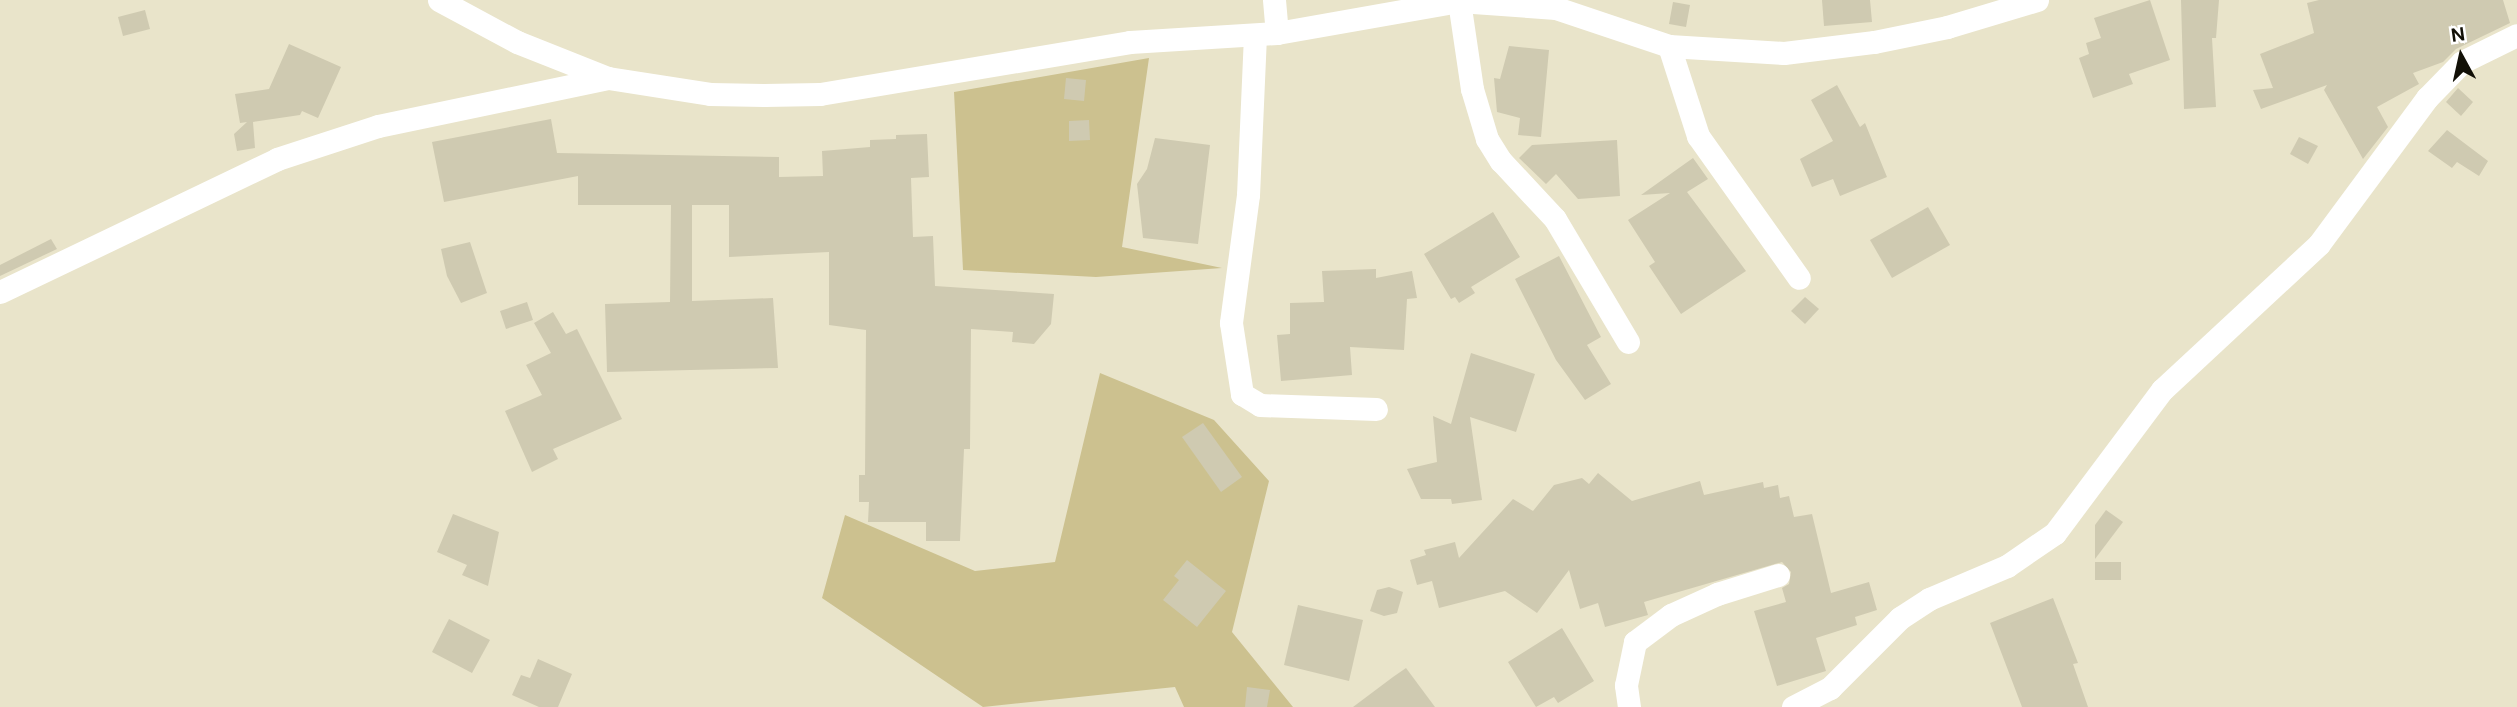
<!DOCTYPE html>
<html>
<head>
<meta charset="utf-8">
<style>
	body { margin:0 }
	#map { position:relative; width:2517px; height:707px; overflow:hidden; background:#e9e4ca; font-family:"DM Sans",sans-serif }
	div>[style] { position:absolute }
	.green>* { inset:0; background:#ccc18f }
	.building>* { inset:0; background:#cfcab1 }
	.minor>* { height:23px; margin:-11.5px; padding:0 11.5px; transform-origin:11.5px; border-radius:11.5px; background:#fff }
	span { translate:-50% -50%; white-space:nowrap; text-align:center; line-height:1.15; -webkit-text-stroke:6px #fff; paint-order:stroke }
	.north { position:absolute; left:2426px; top:21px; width:70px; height:70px; -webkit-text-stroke:5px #fff; paint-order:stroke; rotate:352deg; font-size:19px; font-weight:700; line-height:28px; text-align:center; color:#121007 }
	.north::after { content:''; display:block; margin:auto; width:24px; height:32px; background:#121007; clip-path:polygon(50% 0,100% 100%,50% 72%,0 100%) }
</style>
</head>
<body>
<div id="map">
	<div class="green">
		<div style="clip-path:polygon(1149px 58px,1122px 247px,1222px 268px,1096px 277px,963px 270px,954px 92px)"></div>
		<div style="clip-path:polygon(1100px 373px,1214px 420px,1269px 481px,1232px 632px,1293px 707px,1184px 707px,1175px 687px,983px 707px,822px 598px,845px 515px,975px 571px,1055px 562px)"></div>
	</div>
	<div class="building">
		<div style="clip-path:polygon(1822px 0,1870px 0,1872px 22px,1824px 26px)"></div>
		<div style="clip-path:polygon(2150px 0,2170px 60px,2129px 74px,2133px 84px,2093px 98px,2079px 58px,2089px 54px,2086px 43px,2101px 38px,2094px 18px)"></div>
		<div style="clip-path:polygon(2181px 0,2219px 0,2216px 38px,2212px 38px,2216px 107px,2184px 109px)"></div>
		<div style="clip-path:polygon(2319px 0,2503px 0,2510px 23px,2456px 49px,2443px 62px,2413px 73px,2419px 84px,2377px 107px,2388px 127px,2363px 159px,2324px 90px,2327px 85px,2261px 109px,2253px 90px,2273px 88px,2260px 54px,2314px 33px,2307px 3px)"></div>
		<div style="clip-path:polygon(1673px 2px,1690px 5px,1686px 27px,1669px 24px)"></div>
		<div style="clip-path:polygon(145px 10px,150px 29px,123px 36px,118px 17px)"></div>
		<div style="clip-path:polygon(289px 44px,341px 67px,318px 118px,302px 111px,300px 115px,253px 122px,255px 148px,237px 151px,234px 134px,247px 122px,240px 123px,235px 94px,269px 89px)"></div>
		<div style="clip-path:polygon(1509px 46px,1549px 50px,1541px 137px,1518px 135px,1520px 118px,1497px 112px,1494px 78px,1500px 79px)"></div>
		<div style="clip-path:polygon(1066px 78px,1086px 80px,1084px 101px,1064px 99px)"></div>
		<div style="clip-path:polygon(1837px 85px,1860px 127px,1865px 123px,1887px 177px,1840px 196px,1833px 179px,1812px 187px,1800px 159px,1833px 141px,1811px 100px)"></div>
		<div style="clip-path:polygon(2458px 88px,2473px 102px,2461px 116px,2446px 102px)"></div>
		<div style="clip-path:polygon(551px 119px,557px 153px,779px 157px,779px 177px,823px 176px,822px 151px,870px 147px,870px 140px,896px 139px,896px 135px,927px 134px,929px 177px,911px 178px,913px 237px,933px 236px,935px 286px,1054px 294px,1051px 324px,1034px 344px,1012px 342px,1013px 332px,971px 329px,970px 449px,964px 449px,960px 541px,926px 541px,926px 522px,868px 522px,869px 502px,859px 502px,859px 475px,865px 475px,866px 330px,829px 325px,829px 252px,729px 257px,729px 205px,692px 205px,692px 301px,773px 298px,778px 368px,607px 372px,605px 304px,670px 302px,671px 205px,578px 205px,578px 176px,444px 202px,432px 142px)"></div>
		<div style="clip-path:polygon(1089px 120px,1090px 140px,1069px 141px,1069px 121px)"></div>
		<div style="clip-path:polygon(2447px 130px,2488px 161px,2479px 176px,2457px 162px,2452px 168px,2428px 151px)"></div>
		<div style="clip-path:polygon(2299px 137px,2318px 146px,2308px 164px,2290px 154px)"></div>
		<div style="clip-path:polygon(1155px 138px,1210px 145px,1198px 244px,1143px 238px,1137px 184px,1147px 169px)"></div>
		<div style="clip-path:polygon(1617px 140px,1620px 196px,1578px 199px,1556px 174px,1546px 184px,1519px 158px,1532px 145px)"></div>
		<div style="clip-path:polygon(1693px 158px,1708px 179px,1687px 192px,1746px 271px,1681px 314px,1649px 266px,1655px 262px,1628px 220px,1670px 193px,1641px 195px)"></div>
		<div style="clip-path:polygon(1928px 207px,1950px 245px,1892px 278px,1870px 240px)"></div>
		<div style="clip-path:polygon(1493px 212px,1520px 257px,1471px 287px,1475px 293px,1459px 303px,1455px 297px,1451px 299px,1424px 254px)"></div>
		<div style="clip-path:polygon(51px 239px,57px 249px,0 276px,0 265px)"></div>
		<div style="clip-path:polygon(470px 242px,487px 293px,461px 303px,447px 276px,441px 249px)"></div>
		<div style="clip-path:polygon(1559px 256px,1601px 337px,1587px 345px,1611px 384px,1585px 400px,1556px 360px,1515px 279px)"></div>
		<div style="clip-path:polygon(1376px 269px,1376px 278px,1412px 271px,1417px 298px,1407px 299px,1404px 350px,1350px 347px,1352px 375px,1281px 381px,1277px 335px,1290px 334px,1290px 303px,1324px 302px,1322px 271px)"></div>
		<div style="clip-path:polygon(1805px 297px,1819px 309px,1805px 324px,1791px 311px)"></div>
		<div style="clip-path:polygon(527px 302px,533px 320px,506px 329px,500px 311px)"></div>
		<div style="clip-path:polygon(553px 312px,566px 334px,577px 329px,622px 419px,553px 449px,558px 459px,532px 472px,505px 411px,542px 395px,526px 365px,551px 353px,534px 323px)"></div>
		<div style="clip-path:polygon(1471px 353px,1535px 374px,1516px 432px,1470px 417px,1482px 500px,1452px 504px,1451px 499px,1421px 499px,1407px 469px,1437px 462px,1433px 416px,1451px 424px)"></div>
		<div style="clip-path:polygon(1203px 423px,1242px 477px,1221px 492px,1182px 437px)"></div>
		<div style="clip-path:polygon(1598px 473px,1632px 501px,1700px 481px,1704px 495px,1763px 482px,1764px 488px,1778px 485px,1780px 498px,1789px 496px,1794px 517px,1812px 514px,1831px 593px,1869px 582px,1877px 610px,1855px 617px,1857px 625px,1816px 638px,1826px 671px,1777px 686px,1754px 611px,1786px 602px,1782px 588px,1789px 584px,1791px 572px,1782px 562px,1644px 602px,1648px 615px,1605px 627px,1598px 603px,1580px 609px,1569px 570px,1537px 613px,1505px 591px,1439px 608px,1432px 581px,1417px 585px,1410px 560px,1426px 555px,1424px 550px,1455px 542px,1459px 558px,1513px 499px,1533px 511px,1554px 485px,1582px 478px,1589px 484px)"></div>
		<div style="clip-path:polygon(2106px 510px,2123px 522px,2095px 559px,2095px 525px)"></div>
		<div style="clip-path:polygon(453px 514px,499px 532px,488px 586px,462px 575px,467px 565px,437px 552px)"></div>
		<div style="clip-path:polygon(1187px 560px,1226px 591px,1197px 627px,1163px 600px,1179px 580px,1174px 576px)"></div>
		<div style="clip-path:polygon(2095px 562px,2121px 562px,2121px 580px,2095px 580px)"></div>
		<div style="clip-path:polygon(1389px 587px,1403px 592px,1397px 613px,1384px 616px,1370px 611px,1377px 590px)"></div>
		<div style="clip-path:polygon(2053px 598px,2078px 663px,2073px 664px,2088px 707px,2022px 707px,1990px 623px)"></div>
		<div style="clip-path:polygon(1298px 605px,1363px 620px,1349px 681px,1284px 665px)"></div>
		<div style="clip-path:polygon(449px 619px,490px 640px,472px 673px,432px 652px)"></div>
		<div style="clip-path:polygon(1562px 628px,1594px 681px,1558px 703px,1554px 697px,1536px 707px,1508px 662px)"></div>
		<div style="clip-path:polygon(538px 659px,572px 674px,558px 707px,539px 707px,512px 695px,521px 675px,530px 678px)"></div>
		<div style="clip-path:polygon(1406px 668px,1435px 707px,1353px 707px,1393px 677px)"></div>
		<div style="clip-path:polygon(1247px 687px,1270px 690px,1267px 707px,1245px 707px)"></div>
	</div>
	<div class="minor">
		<div style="left:439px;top:0;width:89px;rotate:28.3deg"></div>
		<div style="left:517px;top:42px;width:98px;rotate:21.6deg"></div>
		<div style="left:608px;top:78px;width:103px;rotate:8.9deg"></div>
		<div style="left:710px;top:94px;width:54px;rotate:1.1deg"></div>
		<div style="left:764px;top:95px;width:56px;rotate:-1deg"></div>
		<div style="left:820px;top:94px;width:314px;rotate:-9.5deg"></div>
		<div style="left:1130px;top:42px;width:147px;rotate:-3.5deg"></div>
		<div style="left:1277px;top:33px;width:185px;rotate:-10deg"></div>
		<div style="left:1459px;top:1px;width:97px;rotate:4.1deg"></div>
		<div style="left:1556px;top:8px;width:119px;rotate:18.6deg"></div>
		<div style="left:1669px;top:46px;width:115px;rotate:3.5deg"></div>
		<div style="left:1784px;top:53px;width:91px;rotate:-7deg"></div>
		<div style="left:1874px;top:42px;width:75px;rotate:-11.6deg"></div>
		<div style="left:1947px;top:27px;width:94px;rotate:-16.7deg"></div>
		<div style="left:1274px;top:0;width:33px;rotate:85deg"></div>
		<div style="left:1459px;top:1px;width:89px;rotate:81.6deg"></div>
		<div style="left:1472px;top:89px;width:52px;rotate:73.3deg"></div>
		<div style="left:1487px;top:139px;width:26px;rotate:58deg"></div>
		<div style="left:1501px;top:161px;width:79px;rotate:47deg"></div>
		<div style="left:1555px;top:219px;width:143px;rotate:59.3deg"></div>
		<div style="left:1255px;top:35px;width:160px;rotate:92.5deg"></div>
		<div style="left:1248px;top:195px;width:129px;rotate:97.6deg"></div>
		<div style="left:1231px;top:323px;width:72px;rotate:81.2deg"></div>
		<div style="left:1242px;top:394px;width:21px;rotate:31deg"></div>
		<div style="left:1260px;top:405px;width:116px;rotate:2deg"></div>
		<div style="left:1669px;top:46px;width:95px;rotate:72.1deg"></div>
		<div style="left:1698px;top:136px;width:174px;rotate:54.6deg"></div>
		<div style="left:0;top:292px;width:307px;rotate:-25.6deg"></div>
		<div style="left:277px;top:159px;width:106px;rotate:-18.1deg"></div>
		<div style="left:378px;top:126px;width:235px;rotate:-11.8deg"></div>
		<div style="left:1629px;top:707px;width:22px;rotate:-98deg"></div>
		<div style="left:1626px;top:685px;width:44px;rotate:-78.2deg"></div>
		<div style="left:1635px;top:642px;width:45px;rotate:-36.9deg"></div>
		<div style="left:1671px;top:615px;width:51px;rotate:-24.5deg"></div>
		<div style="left:1717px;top:594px;width:64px;rotate:-17.3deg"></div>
		<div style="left:1793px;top:707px;width:42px;rotate:-27.2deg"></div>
		<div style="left:1830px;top:688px;width:99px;rotate:-45deg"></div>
		<div style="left:1900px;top:618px;width:35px;rotate:-33deg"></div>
		<div style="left:1929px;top:599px;width:85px;rotate:-22.9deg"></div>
		<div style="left:2007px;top:566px;width:58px;rotate:-34.5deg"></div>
		<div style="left:2055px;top:533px;width:179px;rotate:-53.2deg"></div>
		<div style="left:2162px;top:390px;width:214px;rotate:-42.9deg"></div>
		<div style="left:2319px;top:244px;width:182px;rotate:-53.5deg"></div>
		<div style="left:2427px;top:98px;width:50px;rotate:-45.8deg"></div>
		<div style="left:2462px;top:62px;width:61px;rotate:-26.1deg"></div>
	</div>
	<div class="north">N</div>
</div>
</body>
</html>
